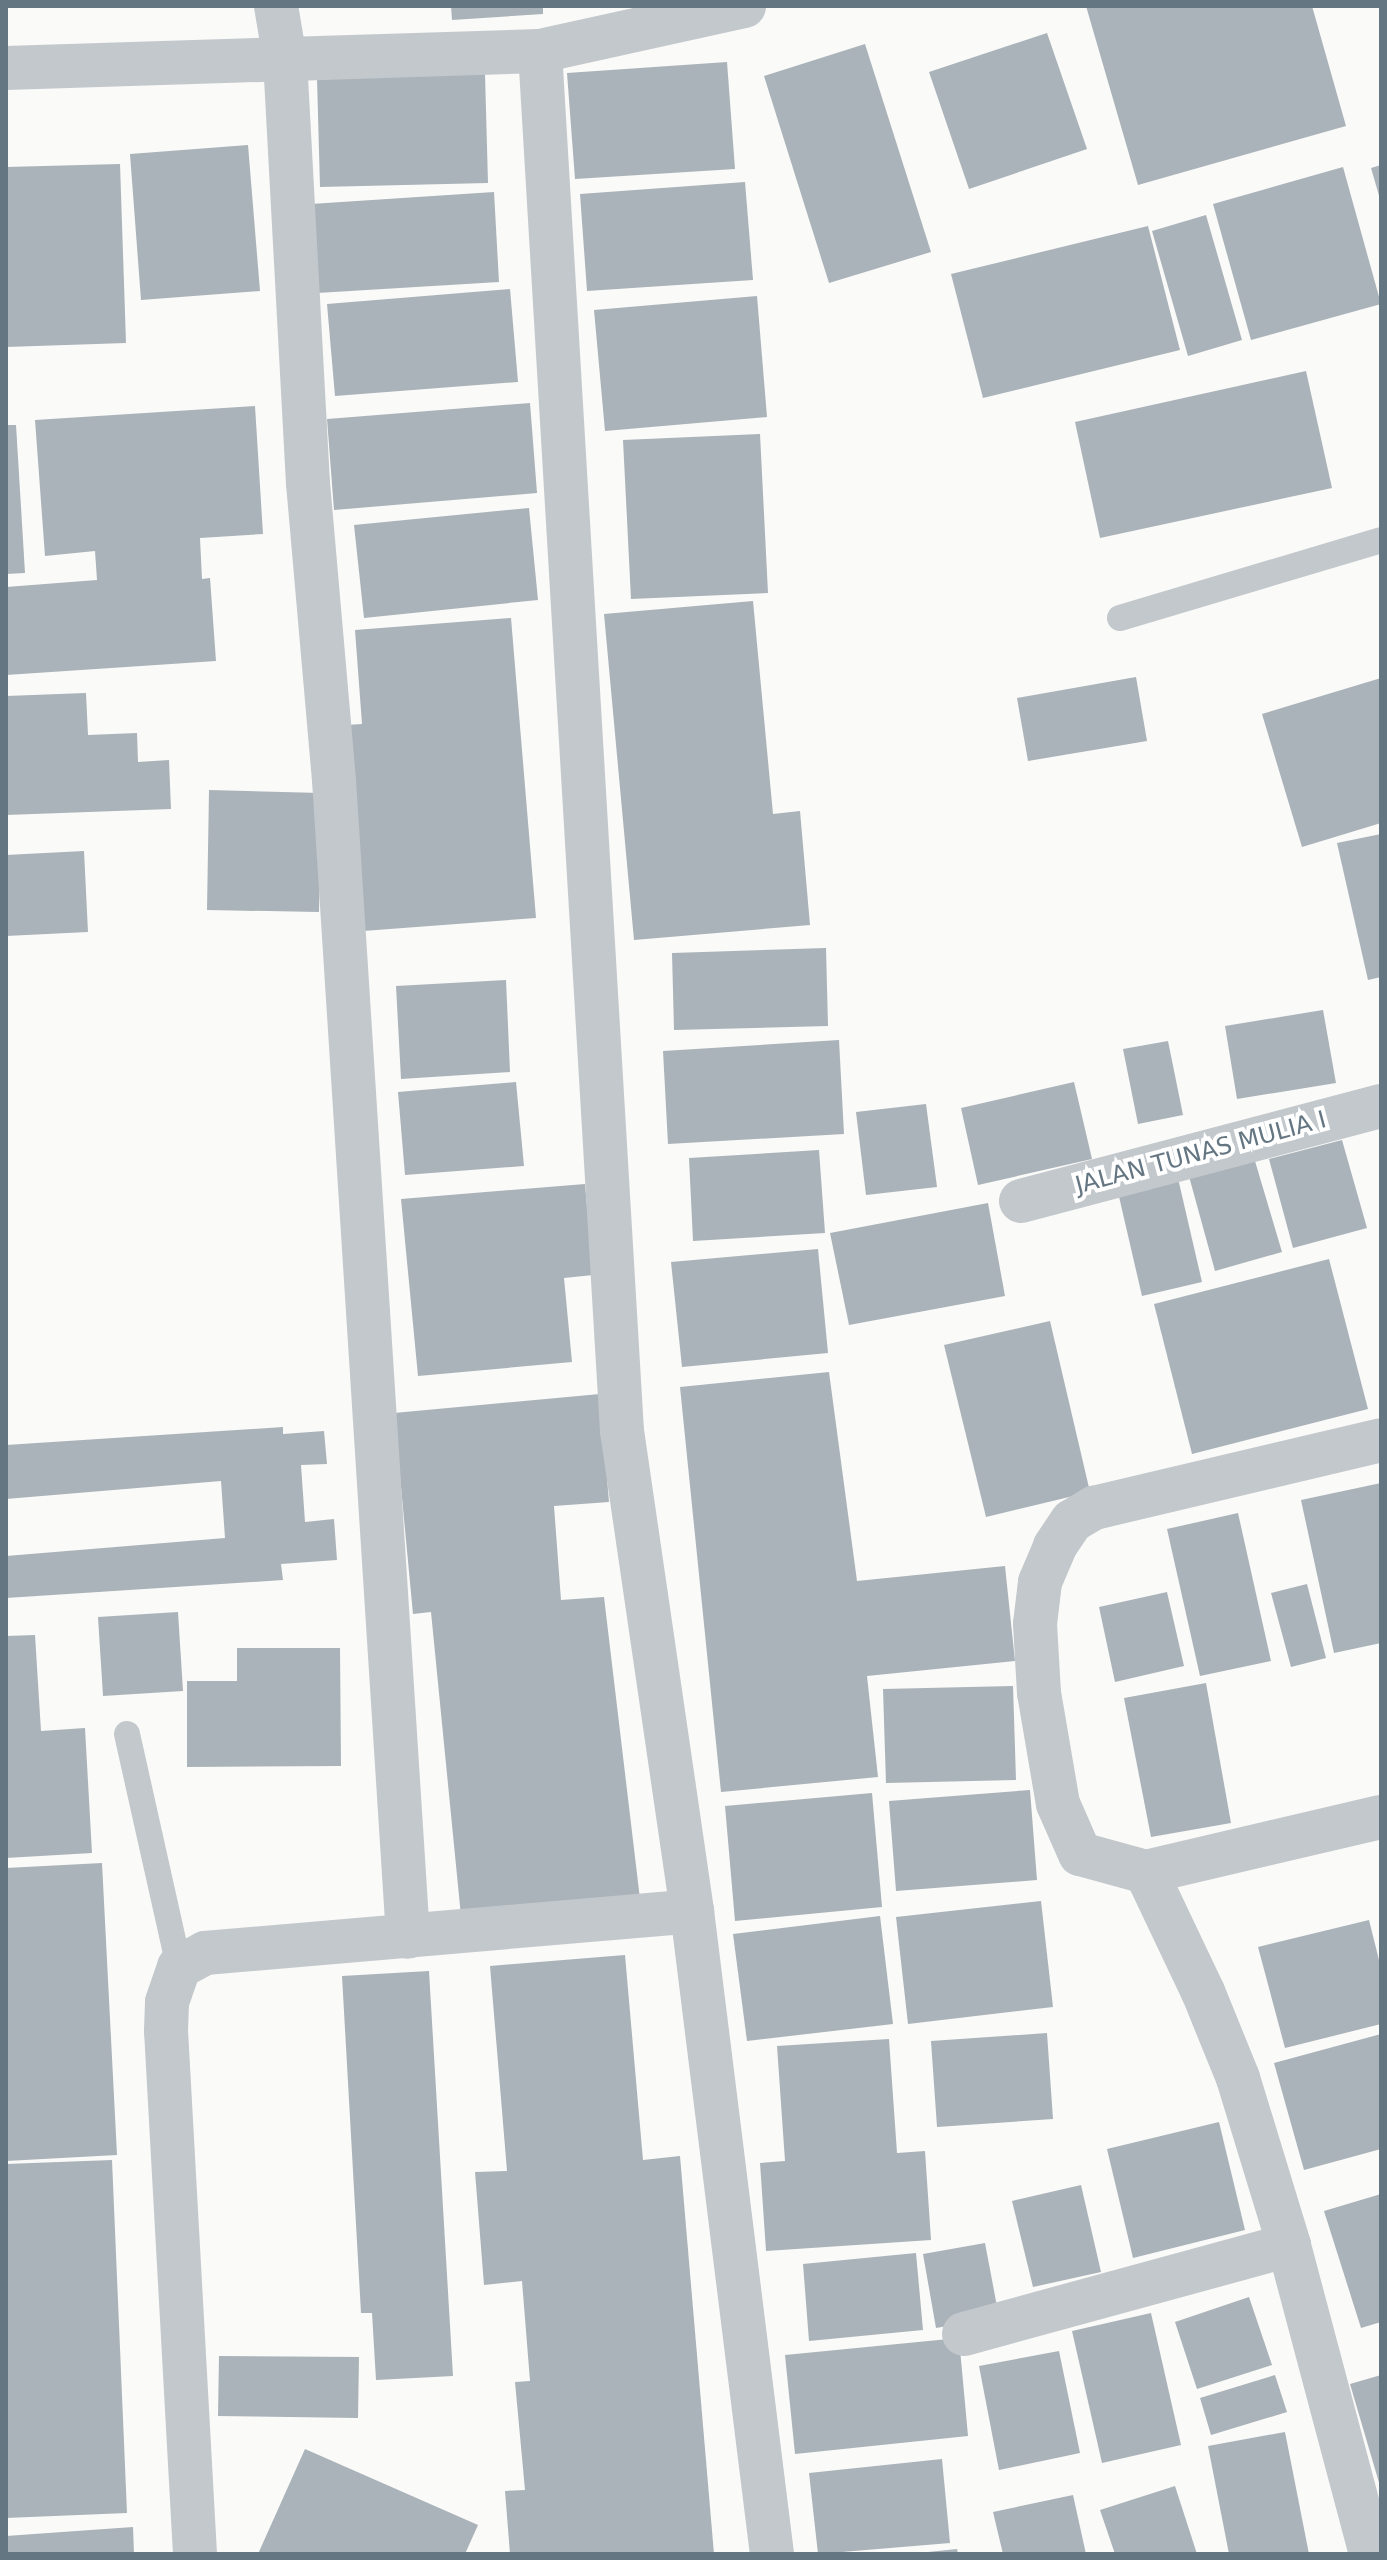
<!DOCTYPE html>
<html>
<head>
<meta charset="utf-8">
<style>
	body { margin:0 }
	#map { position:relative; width:1387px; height:2560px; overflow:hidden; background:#fafaf8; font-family:"DejaVu Sans",sans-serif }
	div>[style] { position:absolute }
	.building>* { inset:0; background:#aab3b9 }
	.service>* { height:26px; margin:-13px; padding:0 13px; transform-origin:13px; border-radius:13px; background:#c3c8cc }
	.minor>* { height:44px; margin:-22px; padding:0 22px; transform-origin:22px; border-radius:22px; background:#c3c8cc }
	span { translate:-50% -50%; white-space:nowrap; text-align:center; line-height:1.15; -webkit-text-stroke:8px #fff; paint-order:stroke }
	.street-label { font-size:24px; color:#657683 }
	.frame { position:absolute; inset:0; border:8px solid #657683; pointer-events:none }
</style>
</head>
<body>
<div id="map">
	<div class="building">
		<div style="clip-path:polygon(451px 6px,543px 6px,543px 14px,452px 20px)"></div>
		<div style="clip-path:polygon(1086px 6px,1312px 6px,1346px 126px,1138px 185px)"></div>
		<div style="clip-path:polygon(1047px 33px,1087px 149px,969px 189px,929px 72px)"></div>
		<div style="clip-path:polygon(865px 44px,931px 252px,829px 283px,764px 76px)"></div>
		<div style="clip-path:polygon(727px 62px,735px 169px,575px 179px,567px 73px)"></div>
		<div style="clip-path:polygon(485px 74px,488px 183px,320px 187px,317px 78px)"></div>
		<div style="clip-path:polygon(248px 145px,260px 291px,141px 300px,130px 154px)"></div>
		<div style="clip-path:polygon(120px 164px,126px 343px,6px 347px,6px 167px)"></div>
		<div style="clip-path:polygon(1381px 165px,1381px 199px,1380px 199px,1371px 168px)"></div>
		<div style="clip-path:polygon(1343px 167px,1381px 304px,1251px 340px,1213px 204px)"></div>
		<div style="clip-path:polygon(745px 182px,753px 280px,587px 291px,580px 194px)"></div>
		<div style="clip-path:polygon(494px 192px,499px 282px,317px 293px,311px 204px)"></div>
		<div style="clip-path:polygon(1206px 215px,1242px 340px,1188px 356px,1152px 231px)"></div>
		<div style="clip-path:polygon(1148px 226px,1180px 350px,983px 398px,951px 274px)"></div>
		<div style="clip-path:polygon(510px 289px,518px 382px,335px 396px,327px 304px)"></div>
		<div style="clip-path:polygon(757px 296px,767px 417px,605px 431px,594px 310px)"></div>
		<div style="clip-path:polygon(1306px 371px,1332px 488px,1100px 538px,1075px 422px)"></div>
		<div style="clip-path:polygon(530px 403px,537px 493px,334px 510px,327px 419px)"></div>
		<div style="clip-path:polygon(255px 406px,263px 534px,200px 538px,202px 579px,210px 578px,216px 661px,6px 675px,6px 587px,97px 580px,95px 551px,45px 556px,35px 420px)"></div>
		<div style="clip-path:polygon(6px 425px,16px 425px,25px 573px,6px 574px)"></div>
		<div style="clip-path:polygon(760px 434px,768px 593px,631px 599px,623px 440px)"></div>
		<div style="clip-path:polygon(529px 508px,538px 600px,364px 618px,354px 525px)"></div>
		<div style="clip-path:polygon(753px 601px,773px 814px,800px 811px,810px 925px,634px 940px,604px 614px)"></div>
		<div style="clip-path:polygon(511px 618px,536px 918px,363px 931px,346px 725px,362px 724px,355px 630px)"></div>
		<div style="clip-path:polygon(1136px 677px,1147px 741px,1028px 761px,1017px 698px)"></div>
		<div style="clip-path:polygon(1381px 678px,1381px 823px,1302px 847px,1262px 714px)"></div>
		<div style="clip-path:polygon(86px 693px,88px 735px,137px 733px,138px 762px,169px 760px,171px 809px,6px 815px,6px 696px)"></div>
		<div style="clip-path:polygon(209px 790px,321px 793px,319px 912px,207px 910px)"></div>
		<div style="clip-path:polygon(1381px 834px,1381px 977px,1368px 980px,1337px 843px)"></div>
		<div style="clip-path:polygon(84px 851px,88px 932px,6px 936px,6px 855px)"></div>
		<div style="clip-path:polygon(826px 948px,828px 1026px,674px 1030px,672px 953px)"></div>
		<div style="clip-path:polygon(506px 980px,510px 1072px,401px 1079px,396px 986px)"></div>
		<div style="clip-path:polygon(1323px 1010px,1336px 1083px,1237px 1099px,1225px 1026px)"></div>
		<div style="clip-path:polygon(839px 1040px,844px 1134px,668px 1144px,663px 1051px)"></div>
		<div style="clip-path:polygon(1168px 1041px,1183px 1115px,1138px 1124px,1123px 1049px)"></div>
		<div style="clip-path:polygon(516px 1082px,524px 1166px,405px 1175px,398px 1092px)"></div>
		<div style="clip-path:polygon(1074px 1082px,1092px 1159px,978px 1185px,961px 1108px)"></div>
		<div style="clip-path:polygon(926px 1104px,937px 1187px,866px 1195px,856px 1112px)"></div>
		<div style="clip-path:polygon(1342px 1140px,1367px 1228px,1293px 1248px,1269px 1159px)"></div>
		<div style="clip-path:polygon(819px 1150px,825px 1233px,693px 1241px,689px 1158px)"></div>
		<div style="clip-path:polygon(1252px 1151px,1282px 1252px,1215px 1271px,1187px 1169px)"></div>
		<div style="clip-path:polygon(1177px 1174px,1202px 1282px,1142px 1296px,1117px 1188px)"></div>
		<div style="clip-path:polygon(585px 1184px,593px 1275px,564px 1278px,572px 1362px,418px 1376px,401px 1199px)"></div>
		<div style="clip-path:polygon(988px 1203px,1005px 1296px,849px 1325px,830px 1233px)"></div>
		<div style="clip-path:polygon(818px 1249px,828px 1353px,682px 1367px,671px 1262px)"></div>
		<div style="clip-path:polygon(1329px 1259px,1368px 1409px,1192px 1454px,1154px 1304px)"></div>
		<div style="clip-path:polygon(1050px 1321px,1090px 1492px,986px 1517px,944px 1345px)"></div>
		<div style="clip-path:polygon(829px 1372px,857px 1581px,1005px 1566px,1015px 1661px,867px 1676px,878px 1777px,721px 1792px,680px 1387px)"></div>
		<div style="clip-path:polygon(600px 1394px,609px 1502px,554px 1506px,561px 1600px,604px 1597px,640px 1899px,461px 1916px,431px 1612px,413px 1614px,394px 1413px)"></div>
		<div style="clip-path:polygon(283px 1427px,283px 1434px,324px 1431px,327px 1464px,301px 1465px,305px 1522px,334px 1519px,337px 1560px,281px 1564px,283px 1580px,6px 1598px,6px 1556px,225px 1538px,221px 1481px,6px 1499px,6px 1445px)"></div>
		<div style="clip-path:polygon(1381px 1483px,1381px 1643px,1334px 1653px,1301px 1500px)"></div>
		<div style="clip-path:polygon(1238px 1513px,1271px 1661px,1200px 1676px,1167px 1529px)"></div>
		<div style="clip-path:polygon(1307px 1584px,1326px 1658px,1291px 1667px,1271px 1593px)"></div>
		<div style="clip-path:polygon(1167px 1592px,1184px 1666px,1115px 1682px,1099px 1607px)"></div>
		<div style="clip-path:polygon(178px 1612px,183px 1691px,103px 1696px,98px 1617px)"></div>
		<div style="clip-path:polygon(35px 1635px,41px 1731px,85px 1728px,92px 1853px,6px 1858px,6px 1636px)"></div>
		<div style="clip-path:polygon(237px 1648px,340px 1648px,341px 1766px,187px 1767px,187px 1681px,237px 1681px)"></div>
		<div style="clip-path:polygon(1206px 1683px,1231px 1823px,1151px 1837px,1124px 1698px)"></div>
		<div style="clip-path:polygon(1013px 1686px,1016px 1780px,886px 1783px,883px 1689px)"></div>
		<div style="clip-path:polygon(1030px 1790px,1037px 1880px,896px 1891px,889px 1801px)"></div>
		<div style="clip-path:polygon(872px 1793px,882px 1907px,735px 1921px,725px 1806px)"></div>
		<div style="clip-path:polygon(102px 1863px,117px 2155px,6px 2161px,6px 1868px)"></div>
		<div style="clip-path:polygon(1041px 1901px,1053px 2007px,908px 2024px,896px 1917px)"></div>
		<div style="clip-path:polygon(880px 1916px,893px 2024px,747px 2041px,733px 1934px)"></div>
		<div style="clip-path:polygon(1369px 1920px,1381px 1968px,1381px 2024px,1285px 2048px,1258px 1947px)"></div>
		<div style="clip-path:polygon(625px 1955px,643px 2160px,680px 2156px,714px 2554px,510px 2554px,505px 2491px,525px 2490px,515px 2382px,530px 2381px,522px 2281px,484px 2285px,475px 2172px,507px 2171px,490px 1966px)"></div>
		<div style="clip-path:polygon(429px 1971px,453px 2376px,376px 2380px,372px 2313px,361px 2313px,342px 1976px)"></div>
		<div style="clip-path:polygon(1047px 2033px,1053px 2119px,937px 2127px,931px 2041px)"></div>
		<div style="clip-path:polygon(1381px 2034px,1381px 2149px,1304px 2170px,1274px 2063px)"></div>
		<div style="clip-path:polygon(889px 2039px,897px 2153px,925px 2151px,931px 2240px,766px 2251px,760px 2163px,785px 2161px,777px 2046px)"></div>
		<div style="clip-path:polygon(1219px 2122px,1245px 2230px,1133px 2258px,1107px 2149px)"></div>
		<div style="clip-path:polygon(112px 2160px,127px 2513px,6px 2518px,6px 2164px)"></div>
		<div style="clip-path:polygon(1081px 2185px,1101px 2272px,1033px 2287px,1012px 2201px)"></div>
		<div style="clip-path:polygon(1381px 2194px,1381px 2322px,1361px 2328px,1324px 2211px)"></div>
		<div style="clip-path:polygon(985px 2243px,999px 2317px,936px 2328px,923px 2254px)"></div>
		<div style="clip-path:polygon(916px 2253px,923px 2330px,809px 2341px,803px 2264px)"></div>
		<div style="clip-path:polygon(1249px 2297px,1272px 2365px,1197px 2389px,1175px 2322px)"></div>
		<div style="clip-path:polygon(1151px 2313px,1181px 2445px,1102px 2463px,1072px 2331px)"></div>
		<div style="clip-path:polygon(959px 2338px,968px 2436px,795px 2454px,785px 2355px)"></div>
		<div style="clip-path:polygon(1059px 2351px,1080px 2453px,999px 2470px,979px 2366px)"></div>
		<div style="clip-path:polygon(219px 2356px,359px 2357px,358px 2418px,218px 2416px)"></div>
		<div style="clip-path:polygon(1275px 2375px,1287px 2412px,1211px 2435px,1200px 2398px)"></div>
		<div style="clip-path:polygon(1381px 2375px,1381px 2485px,1380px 2486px,1350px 2384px)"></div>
		<div style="clip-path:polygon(1285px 2432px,1309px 2554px,1229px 2554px,1208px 2446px)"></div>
		<div style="clip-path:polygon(305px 2449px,478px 2525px,465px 2554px,258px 2554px)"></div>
		<div style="clip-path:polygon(942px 2459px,950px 2543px,818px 2554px,809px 2473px)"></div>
		<div style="clip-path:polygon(1175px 2486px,1197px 2554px,1115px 2554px,1100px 2510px)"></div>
		<div style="clip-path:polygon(1073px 2495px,1086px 2554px,1003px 2554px,993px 2512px)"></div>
		<div style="clip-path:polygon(133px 2527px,134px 2554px,6px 2554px,6px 2536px)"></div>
		<div style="clip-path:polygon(957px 2549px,958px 2554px,928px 2554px,928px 2552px)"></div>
	</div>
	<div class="service">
		<div style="left:1120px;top:618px;width:272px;rotate:-16.6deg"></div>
		<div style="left:127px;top:1734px;width:239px;rotate:77.4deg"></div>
	</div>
	<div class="minor">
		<div style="left:276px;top:6px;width:54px;rotate:80.4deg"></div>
		<div style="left:285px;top:59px;width:425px;rotate:86.9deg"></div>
		<div style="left:308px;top:483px;width:298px;rotate:85deg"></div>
		<div style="left:334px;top:780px;width:1159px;rotate:86.34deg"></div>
		<div style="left:540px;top:51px;width:1382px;rotate:86.6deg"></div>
		<div style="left:622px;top:1431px;width:485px;rotate:81.7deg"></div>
		<div style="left:692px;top:1911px;width:648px;rotate:82.91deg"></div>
		<div style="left:6px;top:68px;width:534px;rotate:-1.82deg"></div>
		<div style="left:540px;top:51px;width:209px;rotate:-12.4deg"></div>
		<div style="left:1021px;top:1201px;width:372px;rotate:-14.8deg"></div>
		<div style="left:1146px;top:1872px;width:241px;rotate:-13.2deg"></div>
		<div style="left:964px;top:2334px;width:337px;rotate:-15.3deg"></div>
		<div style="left:195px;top:2554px;width:524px;rotate:-93.17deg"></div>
		<div style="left:166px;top:2031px;width:29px;rotate:-88deg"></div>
		<div style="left:167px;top:2002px;width:37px;rotate:-71deg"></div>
		<div style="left:179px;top:1967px;width:30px;rotate:-28deg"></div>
		<div style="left:205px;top:1953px;width:489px;rotate:-4.9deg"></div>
		<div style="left:1371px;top:2554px;width:320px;rotate:-104.9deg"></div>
		<div style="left:1289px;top:2245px;width:175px;rotate:-107deg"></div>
		<div style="left:1238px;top:2078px;width:93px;rotate:-112.1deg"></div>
		<div style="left:1203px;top:1992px;width:133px;rotate:-115.4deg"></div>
		<div style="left:1146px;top:1872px;width:68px;rotate:-164.7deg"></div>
		<div style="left:1080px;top:1854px;width:55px;rotate:-113.7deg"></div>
		<div style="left:1058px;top:1804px;width:113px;rotate:-99.7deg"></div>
		<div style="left:1039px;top:1693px;width:69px;rotate:-93.3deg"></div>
		<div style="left:1035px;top:1624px;width:42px;rotate:-83.2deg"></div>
		<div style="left:1040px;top:1582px;width:39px;rotate:-67deg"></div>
		<div style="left:1055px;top:1546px;width:30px;rotate:-56deg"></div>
		<div style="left:1072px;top:1521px;width:26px;rotate:-31deg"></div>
		<div style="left:1094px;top:1508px;width:295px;rotate:-13.3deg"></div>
	</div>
	<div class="street-label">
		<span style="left:1201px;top:1153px;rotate:-15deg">JALAN TUNAS MULIA I</span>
	</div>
	<div class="frame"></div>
</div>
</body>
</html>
